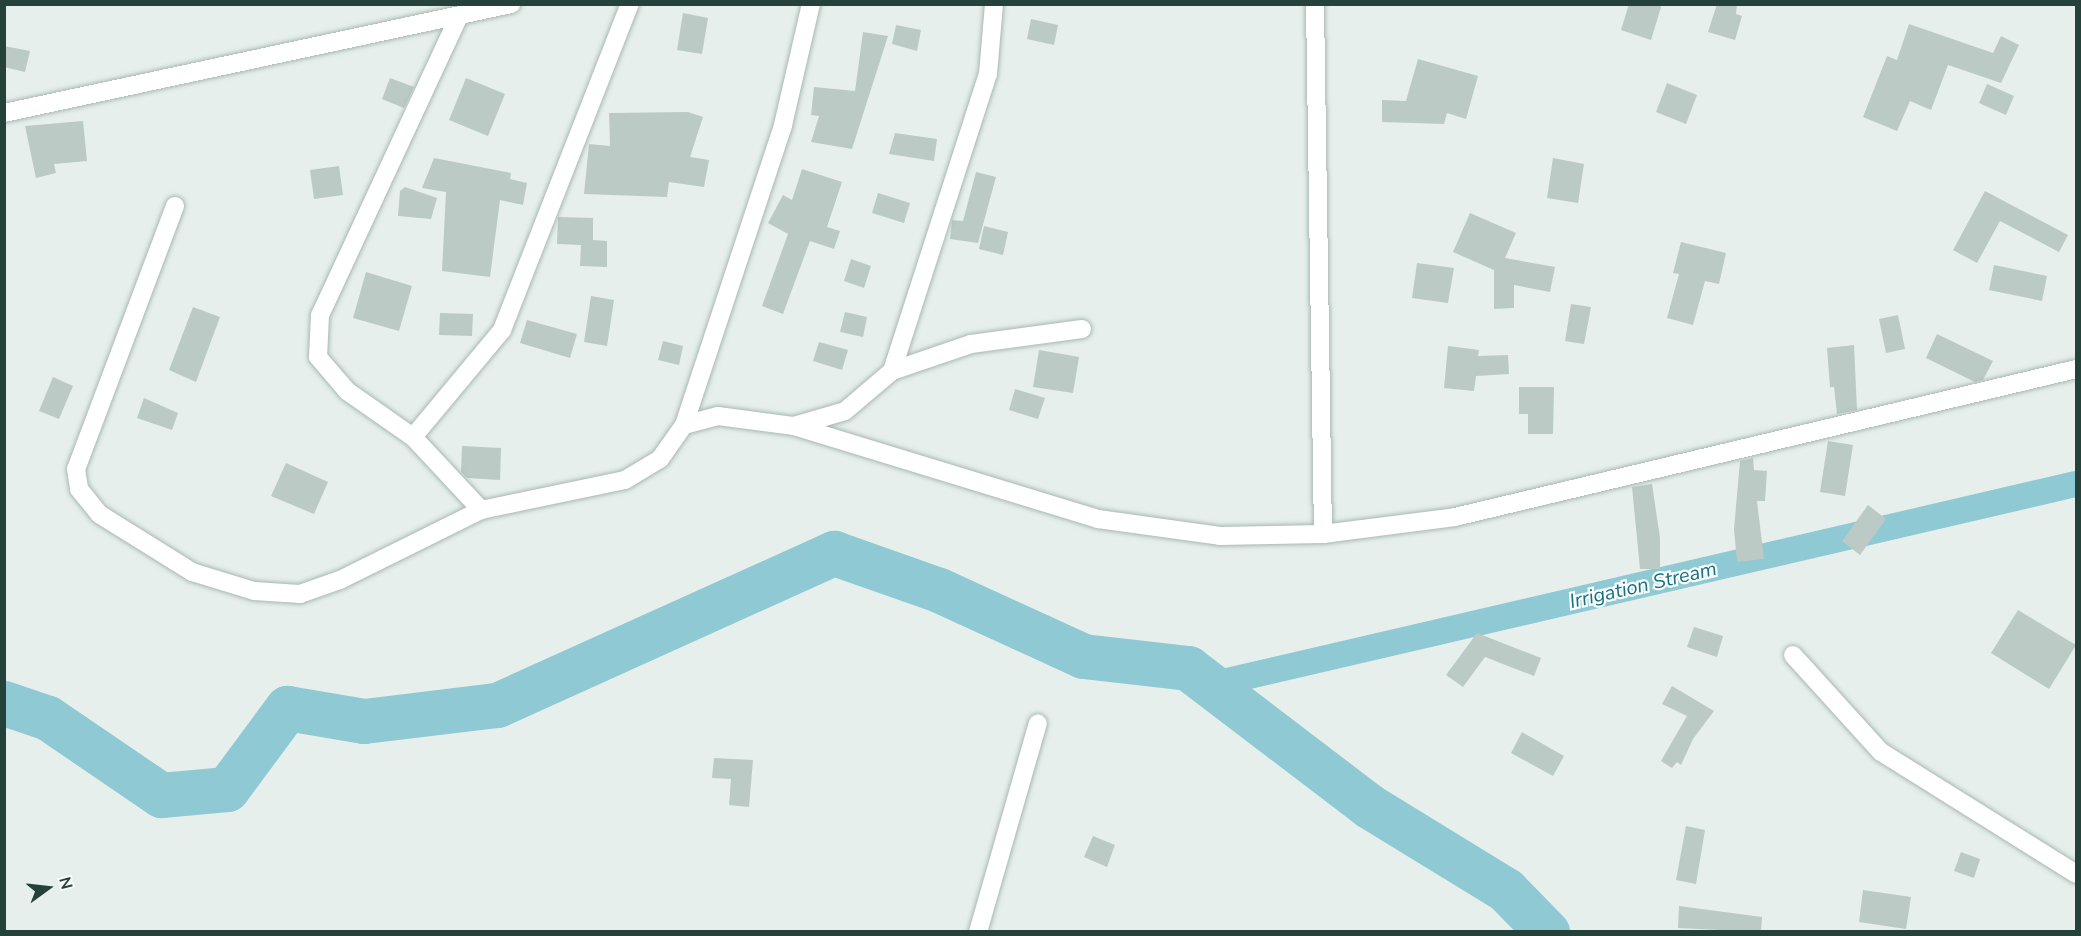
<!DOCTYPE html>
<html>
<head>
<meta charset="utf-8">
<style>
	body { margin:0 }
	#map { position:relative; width:2081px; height:936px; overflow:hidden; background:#e6efeb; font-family:"Nunito Sans",sans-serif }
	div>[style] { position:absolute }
	.canal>* { height:26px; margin:-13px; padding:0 13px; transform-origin:13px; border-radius:13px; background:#8ec9d4 }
	.river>* { height:45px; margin:-22.5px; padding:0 22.5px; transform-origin:22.5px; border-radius:22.5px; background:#8ec9d4 }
	.building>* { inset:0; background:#bbcac4 }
	.roads { filter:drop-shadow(0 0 2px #a8b8b2) drop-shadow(0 0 2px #a8b8b2) }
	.minor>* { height:18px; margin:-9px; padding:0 9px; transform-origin:9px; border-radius:9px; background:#fff }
	.tertiary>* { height:18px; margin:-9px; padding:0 9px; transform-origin:9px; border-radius:9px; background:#fff }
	span { translate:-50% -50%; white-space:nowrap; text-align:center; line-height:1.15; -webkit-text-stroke:4.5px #f7fbf9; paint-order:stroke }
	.water-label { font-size:20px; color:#1c6f80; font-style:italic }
	.frame { position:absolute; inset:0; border:6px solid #24423a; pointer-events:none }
	.north { position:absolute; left:18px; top:858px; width:60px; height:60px; -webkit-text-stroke:4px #f7fbf9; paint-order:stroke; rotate:75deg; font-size:16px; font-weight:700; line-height:24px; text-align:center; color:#24423a }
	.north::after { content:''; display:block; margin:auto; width:21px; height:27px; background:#24423a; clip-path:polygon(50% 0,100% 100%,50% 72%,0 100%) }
</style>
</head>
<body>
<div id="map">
	<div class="canal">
		<div style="left:1210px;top:685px;width:889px;rotate:-13.07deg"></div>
	</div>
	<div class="river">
		<div style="left:4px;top:703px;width:46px;rotate:18.8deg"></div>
		<div style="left:48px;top:718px;width:137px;rotate:34.3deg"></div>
		<div style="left:161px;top:795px;width:66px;rotate:-5.2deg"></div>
		<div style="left:227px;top:789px;width:101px;rotate:-53.5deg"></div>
		<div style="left:287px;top:708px;width:78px;rotate:9.6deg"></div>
		<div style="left:364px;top:721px;width:134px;rotate:-6.9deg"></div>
		<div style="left:497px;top:705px;width:370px;rotate:-24.3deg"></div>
		<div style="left:834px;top:553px;width:111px;rotate:19.4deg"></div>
		<div style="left:939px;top:590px;width:158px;rotate:24.6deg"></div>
		<div style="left:1083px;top:656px;width:106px;rotate:6.5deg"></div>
		<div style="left:1188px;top:668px;width:228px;rotate:37.3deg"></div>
		<div style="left:1369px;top:806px;width:161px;rotate:31.5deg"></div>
		<div style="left:1506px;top:890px;width:59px;rotate:45.7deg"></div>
	</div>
	<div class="building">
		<div style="clip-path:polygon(1629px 4px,1662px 4px,1651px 40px,1621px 30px)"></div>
		<div style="clip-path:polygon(1717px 4px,1737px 4px,1736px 14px,1742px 16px,1735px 40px,1708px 32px)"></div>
		<div style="clip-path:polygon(683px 13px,708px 18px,702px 54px,677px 50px)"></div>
		<div style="clip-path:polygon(1031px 19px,1058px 25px,1054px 45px,1027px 39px)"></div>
		<div style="clip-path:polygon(1909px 24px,1993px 53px,2001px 36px,2019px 45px,2001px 83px,1948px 65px,1931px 110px,1910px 101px,1897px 131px,1863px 117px,1887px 56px,1897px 60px)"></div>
		<div style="clip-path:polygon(896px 25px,921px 30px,917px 51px,892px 44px)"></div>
		<div style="clip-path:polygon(863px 32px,888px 36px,852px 149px,811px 142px,819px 116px,811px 115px,814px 87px,855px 91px)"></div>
		<div style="clip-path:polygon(4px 46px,30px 51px,25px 72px,4px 67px)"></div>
		<div style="clip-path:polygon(1418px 59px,1478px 76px,1466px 119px,1447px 113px,1444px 124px,1382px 122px,1382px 100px,1406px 101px)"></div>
		<div style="clip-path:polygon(390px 78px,414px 87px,404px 108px,382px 99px)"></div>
		<div style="clip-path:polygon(466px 78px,505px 94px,488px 136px,449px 120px)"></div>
		<div style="clip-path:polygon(1667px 83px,1697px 95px,1686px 124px,1656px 112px)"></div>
		<div style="clip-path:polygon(1987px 84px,2014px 96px,2006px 115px,1979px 103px)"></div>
		<div style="clip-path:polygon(688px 112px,703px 117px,690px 157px,709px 160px,704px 187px,669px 182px,667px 197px,584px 194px,589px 144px,610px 146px,609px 113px)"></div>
		<div style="clip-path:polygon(83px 121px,87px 161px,54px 164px,56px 173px,36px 178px,25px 126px)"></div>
		<div style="clip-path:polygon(895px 133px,937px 139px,934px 161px,889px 154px)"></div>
		<div style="clip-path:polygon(434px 158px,511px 173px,510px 179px,527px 183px,523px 205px,500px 200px,490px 277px,442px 271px,446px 192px,422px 188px)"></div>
		<div style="clip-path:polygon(1553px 158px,1584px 164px,1578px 203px,1547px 198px)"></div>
		<div style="clip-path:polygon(339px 166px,343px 195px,314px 199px,310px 170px)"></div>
		<div style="clip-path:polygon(802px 169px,842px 182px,827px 227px,840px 231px,834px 249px,810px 241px,783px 314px,762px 306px,788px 234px,768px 223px,783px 195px,792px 200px)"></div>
		<div style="clip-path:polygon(976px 172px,996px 177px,978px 243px,950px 239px,952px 220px,963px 221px)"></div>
		<div style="clip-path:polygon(405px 187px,437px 198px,431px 219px,398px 216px,400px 191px)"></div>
		<div style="clip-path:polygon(1985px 191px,2068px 235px,2059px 252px,2000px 221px,1977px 263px,1953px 250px)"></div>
		<div style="clip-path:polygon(878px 193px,910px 203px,904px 223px,872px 213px)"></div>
		<div style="clip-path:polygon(1470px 213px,1516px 233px,1505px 258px,1555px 267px,1550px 292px,1514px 285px,1514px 308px,1494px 309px,1494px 270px,1453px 252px)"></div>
		<div style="clip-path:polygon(558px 217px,593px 218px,593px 240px,607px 241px,607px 267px,580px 266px,581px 245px,557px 244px)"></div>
		<div style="clip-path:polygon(984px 226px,1008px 232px,1003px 255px,979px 249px)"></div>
		<div style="clip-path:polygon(1681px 242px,1726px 253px,1719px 284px,1705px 281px,1693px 325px,1667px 318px,1679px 274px,1673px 273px)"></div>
		<div style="clip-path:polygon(851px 259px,871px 266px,864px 288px,844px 281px)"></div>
		<div style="clip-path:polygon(1417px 263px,1454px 268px,1448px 303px,1412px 298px)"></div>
		<div style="clip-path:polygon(1994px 265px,2047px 276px,2042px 301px,1989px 290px)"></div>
		<div style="clip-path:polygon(366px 272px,412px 286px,399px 331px,353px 318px)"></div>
		<div style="clip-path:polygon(591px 296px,614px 300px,607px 346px,584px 342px)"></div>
		<div style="clip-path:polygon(1571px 304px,1591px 307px,1584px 344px,1565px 341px)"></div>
		<div style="clip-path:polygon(193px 307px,220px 317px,196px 382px,169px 370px)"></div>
		<div style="clip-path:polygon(845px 312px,867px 317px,863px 337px,840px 332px)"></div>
		<div style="clip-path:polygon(440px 313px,473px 314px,472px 336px,439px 335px)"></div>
		<div style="clip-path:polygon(1898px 315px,1905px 349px,1886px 353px,1879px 319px)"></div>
		<div style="clip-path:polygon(527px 320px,577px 334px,570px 358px,520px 343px)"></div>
		<div style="clip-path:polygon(1937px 334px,1993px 361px,1983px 380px,1975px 382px,1926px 358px)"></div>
		<div style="clip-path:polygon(663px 341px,683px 346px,679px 365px,658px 360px)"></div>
		<div style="clip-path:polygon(819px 342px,848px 350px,842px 370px,813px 361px)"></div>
		<div style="clip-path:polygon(1854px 345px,1857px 410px,1837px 414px,1834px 387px,1830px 387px,1827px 348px)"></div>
		<div style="clip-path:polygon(1448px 346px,1479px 350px,1478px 356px,1508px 355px,1509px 374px,1476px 376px,1474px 391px,1444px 388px)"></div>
		<div style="clip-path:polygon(1039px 350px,1079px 357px,1073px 393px,1033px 387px)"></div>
		<div style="clip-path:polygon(53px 377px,73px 386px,59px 419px,39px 411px)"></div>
		<div style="clip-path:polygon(1519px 387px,1554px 387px,1553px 434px,1528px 434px,1528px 414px,1519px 414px)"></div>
		<div style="clip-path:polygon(1015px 389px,1045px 398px,1038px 419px,1009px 410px)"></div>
		<div style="clip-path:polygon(144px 398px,178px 413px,172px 430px,137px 418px)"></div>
		<div style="clip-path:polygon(1828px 441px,1853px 445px,1845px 496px,1820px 492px)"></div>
		<div style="clip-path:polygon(462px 446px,501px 448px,500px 480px,467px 478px,461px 472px)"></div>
		<div style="clip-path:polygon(1753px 458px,1754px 470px,1767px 471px,1765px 501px,1757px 501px,1764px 559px,1737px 562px,1734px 529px,1740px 461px)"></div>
		<div style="clip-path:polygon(286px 463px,328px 482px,314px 514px,271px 496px)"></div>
		<div style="clip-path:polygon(1652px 484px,1660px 538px,1660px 569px,1640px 569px,1632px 487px)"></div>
		<div style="clip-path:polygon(1868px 505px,1886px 519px,1860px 555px,1842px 541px)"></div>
		<div style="clip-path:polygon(2018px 610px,2076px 645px,2049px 689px,1991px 653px)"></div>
		<div style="clip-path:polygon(1694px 627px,1723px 636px,1717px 657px,1687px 647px)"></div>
		<div style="clip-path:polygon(1477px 633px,1541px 658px,1534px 676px,1485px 657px,1463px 687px,1446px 675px)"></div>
		<div style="clip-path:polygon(1672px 686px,1714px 711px,1693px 739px,1681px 765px,1677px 762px,1672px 768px,1661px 761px,1687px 716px,1662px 704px)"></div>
		<div style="clip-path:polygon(1522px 732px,1564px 756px,1553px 776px,1511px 753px)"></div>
		<div style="clip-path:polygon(714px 758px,753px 760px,749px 807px,729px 805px,731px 779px,712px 778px)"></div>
		<div style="clip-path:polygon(1686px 826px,1705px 830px,1696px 884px,1676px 880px)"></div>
		<div style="clip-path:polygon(1093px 836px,1115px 845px,1107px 867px,1084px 857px)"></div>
		<div style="clip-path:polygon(1961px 852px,1980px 859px,1974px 878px,1954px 871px)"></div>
		<div style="clip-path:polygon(1863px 890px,1911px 897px,1906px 929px,1859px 922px)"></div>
		<div style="clip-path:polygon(1679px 906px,1762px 917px,1761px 932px,1678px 928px)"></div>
	</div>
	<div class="roads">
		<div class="minor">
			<div style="left:459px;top:16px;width:330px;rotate:114.9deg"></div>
			<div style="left:320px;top:315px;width:42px;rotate:92.7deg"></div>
			<div style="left:318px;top:357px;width:45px;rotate:49.5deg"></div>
			<div style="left:347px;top:391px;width:80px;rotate:34.9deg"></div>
			<div style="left:413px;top:437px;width:100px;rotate:47deg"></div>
			<div style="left:4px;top:113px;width:519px;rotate:-12.13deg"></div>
			<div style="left:175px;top:206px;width:281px;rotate:110.6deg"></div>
			<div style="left:76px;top:469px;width:20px;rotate:81deg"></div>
			<div style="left:79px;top:489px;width:32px;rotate:51deg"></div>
			<div style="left:99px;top:514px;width:110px;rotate:31.9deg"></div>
			<div style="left:192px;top:572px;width:65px;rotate:17deg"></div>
			<div style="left:254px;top:591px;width:46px;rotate:3.7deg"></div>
			<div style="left:300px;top:594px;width:42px;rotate:-19.3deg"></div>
			<div style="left:340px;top:580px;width:157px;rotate:-26.4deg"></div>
			<div style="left:481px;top:510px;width:147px;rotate:-11.8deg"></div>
			<div style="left:625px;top:480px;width:41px;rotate:-31deg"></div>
			<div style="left:660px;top:459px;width:42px;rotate:-54.8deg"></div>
			<div style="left:684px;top:425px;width:35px;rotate:-15deg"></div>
			<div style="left:718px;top:416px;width:77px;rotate:7.5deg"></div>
			<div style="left:794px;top:426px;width:53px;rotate:-16.4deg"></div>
			<div style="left:845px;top:411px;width:62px;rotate:-40.4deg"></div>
			<div style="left:892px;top:371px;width:83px;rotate:-18.9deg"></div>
			<div style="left:971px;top:344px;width:112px;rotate:-7.7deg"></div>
			<div style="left:892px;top:371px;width:312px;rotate:-72.1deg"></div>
			<div style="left:988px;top:74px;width:70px;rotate:-85.1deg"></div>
			<div style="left:684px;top:425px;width:316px;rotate:-71.7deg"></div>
			<div style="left:783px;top:125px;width:124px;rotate:-77deg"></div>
			<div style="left:794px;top:426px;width:318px;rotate:17deg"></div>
			<div style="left:1098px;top:519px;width:123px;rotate:7.9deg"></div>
			<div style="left:1220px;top:536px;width:103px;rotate:-1.1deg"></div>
			<div style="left:1323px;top:534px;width:133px;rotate:-7.3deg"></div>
			<div style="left:1455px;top:517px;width:638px;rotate:-13.4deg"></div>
			<div style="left:413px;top:437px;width:139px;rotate:-50.2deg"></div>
			<div style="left:502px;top:330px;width:350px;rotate:-68.6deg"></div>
			<div style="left:1793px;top:655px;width:131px;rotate:47.8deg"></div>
			<div style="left:1881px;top:752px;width:230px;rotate:32deg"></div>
			<div style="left:978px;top:932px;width:217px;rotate:-74deg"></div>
		</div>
		<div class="tertiary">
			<div style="left:1315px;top:4px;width:530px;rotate:89.14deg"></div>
		</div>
	</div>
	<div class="water-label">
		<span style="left:1643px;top:585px;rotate:-13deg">Irrigation Stream</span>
	</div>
	<div class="frame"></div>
	<div class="north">N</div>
</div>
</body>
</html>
